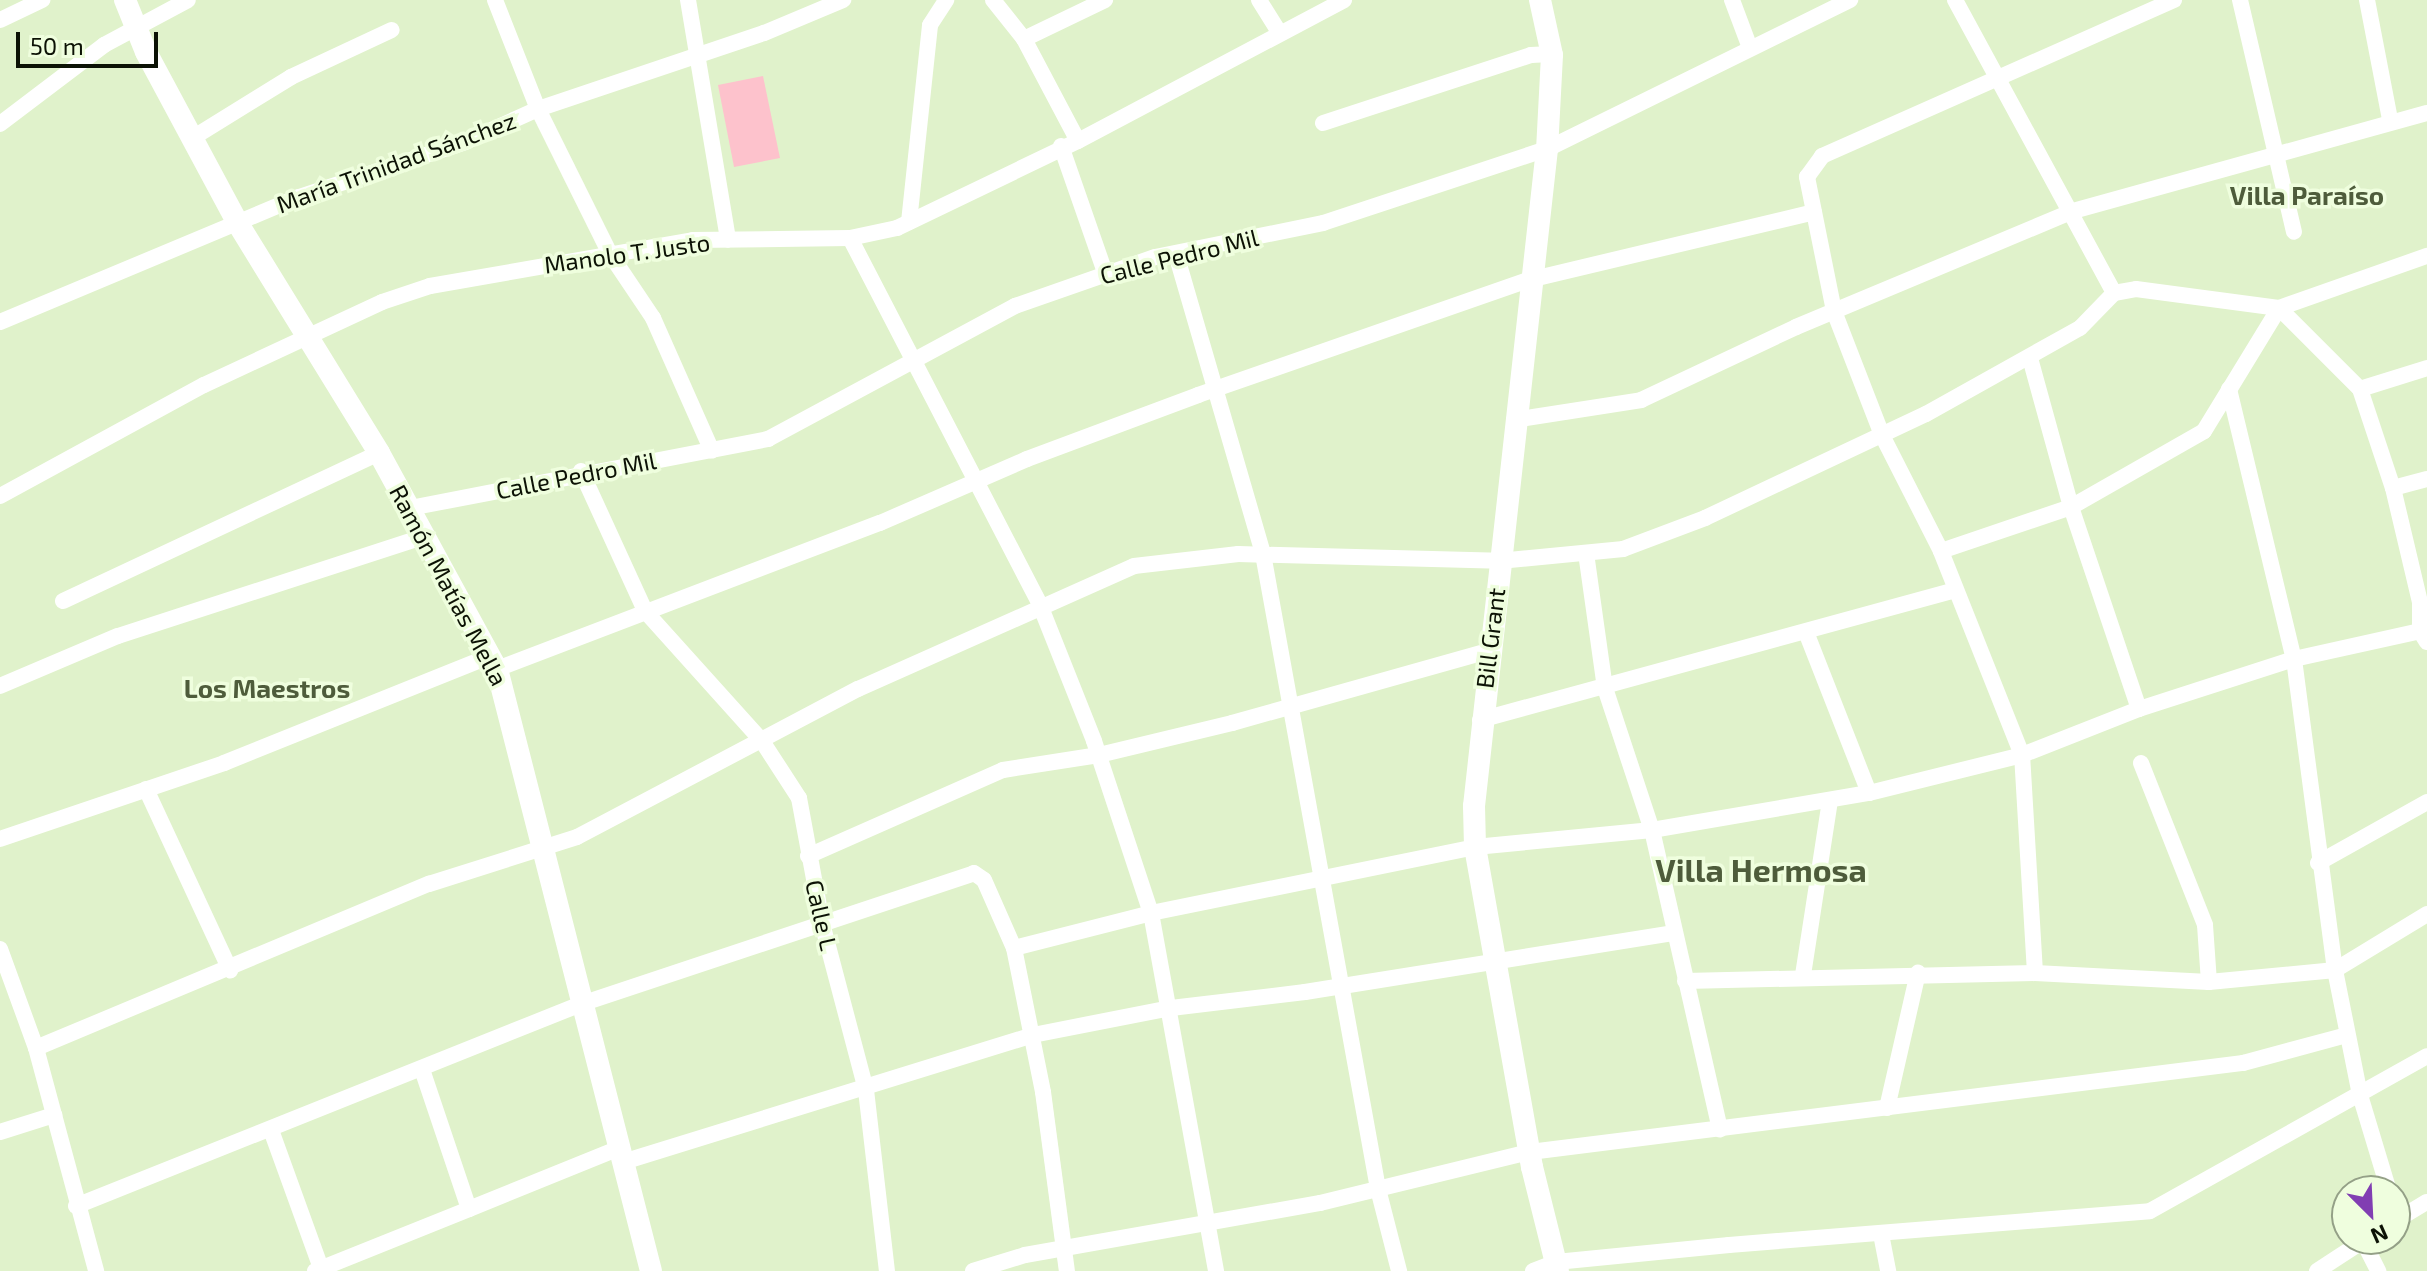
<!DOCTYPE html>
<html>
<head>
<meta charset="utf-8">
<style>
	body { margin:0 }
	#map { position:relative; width:2427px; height:1271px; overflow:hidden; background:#e0f2cb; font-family:"Exo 2",sans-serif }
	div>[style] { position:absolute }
	.green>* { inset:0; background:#fdc2cc }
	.minor>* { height:16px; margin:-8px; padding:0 8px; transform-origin:8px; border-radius:8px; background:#fff }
	.tertiary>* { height:22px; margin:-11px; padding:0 11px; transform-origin:11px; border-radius:11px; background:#fff }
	span { translate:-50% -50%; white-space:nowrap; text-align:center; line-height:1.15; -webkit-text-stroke:7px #effede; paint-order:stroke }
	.street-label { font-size:24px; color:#0c1205 }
	.neighbourhood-label { font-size:26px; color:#4e5c3b; font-weight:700 }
	.district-label { font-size:32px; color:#4e5c3b; font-weight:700 }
	.north { position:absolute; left:2331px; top:1175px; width:80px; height:80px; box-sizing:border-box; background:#effede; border:2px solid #94a087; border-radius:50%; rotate:156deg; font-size:22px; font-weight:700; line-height:32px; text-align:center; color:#0c1205 }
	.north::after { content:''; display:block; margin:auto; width:28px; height:36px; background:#813eb2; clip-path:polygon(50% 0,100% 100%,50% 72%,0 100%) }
	.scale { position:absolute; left:16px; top:32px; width:142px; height:36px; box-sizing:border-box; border:4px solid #0c1205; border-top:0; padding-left:10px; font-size:24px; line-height:28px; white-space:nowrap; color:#0c1205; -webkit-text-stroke:6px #effede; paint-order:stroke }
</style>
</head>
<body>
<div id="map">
	<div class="green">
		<div style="clip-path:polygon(763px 76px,780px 158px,734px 167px,718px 85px)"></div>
	</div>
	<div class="minor">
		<div style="left:495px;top:0;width:117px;rotate:68.5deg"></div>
		<div style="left:538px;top:109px;width:162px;rotate:63.6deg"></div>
		<div style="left:610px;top:254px;width:77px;rotate:56.1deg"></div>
		<div style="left:653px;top:318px;width:145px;rotate:66.1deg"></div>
		<div style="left:688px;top:0;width:243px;rotate:80.5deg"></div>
		<div style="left:993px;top:0;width:50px;rotate:51.5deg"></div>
		<div style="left:1024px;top:39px;width:115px;rotate:62.1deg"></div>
		<div style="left:1259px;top:0;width:39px;rotate:58deg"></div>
		<div style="left:1732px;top:0;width:51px;rotate:69.4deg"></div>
		<div style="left:1955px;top:0;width:333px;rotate:61.5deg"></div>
		<div style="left:2240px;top:0;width:238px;rotate:76.9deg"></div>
		<div style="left:2367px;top:0;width:122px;rotate:79.1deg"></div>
		<div style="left:0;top:20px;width:47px;rotate:-25.5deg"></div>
		<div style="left:1024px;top:39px;width:90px;rotate:-25.7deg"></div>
		<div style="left:1323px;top:123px;width:219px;rotate:-18.1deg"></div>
		<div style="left:1531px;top:55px;width:20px;rotate:-3deg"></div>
		<div style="left:0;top:124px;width:131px;rotate:-37.2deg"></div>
		<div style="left:104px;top:45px;width:95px;rotate:-28.2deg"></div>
		<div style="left:194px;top:137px;width:114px;rotate:-31.7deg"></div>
		<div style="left:291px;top:77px;width:111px;rotate:-25deg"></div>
		<div style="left:1061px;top:146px;width:133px;rotate:70.8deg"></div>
		<div style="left:909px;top:222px;width:198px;rotate:-83.9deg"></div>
		<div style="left:930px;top:25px;width:30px;rotate:-57deg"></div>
		<div style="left:850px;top:238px;width:413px;rotate:62.6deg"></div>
		<div style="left:1040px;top:605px;width:146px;rotate:68.3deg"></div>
		<div style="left:1094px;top:741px;width:181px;rotate:71.7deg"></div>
		<div style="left:1151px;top:913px;width:364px;rotate:79.7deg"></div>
		<div style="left:1176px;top:254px;width:312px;rotate:73.8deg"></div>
		<div style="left:1263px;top:554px;width:645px;rotate:79.73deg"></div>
		<div style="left:1378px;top:1189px;width:85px;rotate:75.6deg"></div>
		<div style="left:0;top:322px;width:324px;rotate:-22.7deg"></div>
		<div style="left:299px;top:197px;width:175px;rotate:-18.3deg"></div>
		<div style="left:465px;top:142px;width:80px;rotate:-24.3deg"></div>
		<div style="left:538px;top:109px;width:238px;rotate:-18.6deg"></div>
		<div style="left:764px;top:33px;width:86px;rotate:-22.7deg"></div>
		<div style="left:2030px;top:358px;width:155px;rotate:74.6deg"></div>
		<div style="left:2071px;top:507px;width:213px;rotate:71.4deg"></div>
		<div style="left:2229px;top:389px;width:278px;rotate:76.5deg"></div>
		<div style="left:2294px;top:659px;width:314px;rotate:82.5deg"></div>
		<div style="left:2335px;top:970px;width:127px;rotate:78.7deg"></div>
		<div style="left:2360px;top:1095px;width:100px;rotate:73.2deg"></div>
		<div style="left:2360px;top:389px;width:70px;rotate:-17.4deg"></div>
		<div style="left:1514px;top:420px;width:129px;rotate:-8.9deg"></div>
		<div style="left:1641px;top:400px;width:171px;rotate:-25.2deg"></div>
		<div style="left:1796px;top:327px;width:300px;rotate:-22.7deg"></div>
		<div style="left:2073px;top:211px;width:367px;rotate:-15.5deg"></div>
		<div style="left:581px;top:471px;width:154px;rotate:65.4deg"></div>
		<div style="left:645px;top:611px;width:175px;rotate:48deg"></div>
		<div style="left:762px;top:741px;width:68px;rotate:57deg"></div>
		<div style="left:799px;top:798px;width:131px;rotate:79.5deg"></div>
		<div style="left:823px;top:927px;width:169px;rotate:75.2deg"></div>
		<div style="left:866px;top:1090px;width:182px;rotate:83.4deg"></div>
		<div style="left:2393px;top:488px;width:35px;rotate:-15deg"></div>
		<div style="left:0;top:496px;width:232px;rotate:-28.6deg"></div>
		<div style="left:204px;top:385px;width:196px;rotate:-25deg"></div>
		<div style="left:382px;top:302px;width:51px;rotate:-18.4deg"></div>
		<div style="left:430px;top:286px;width:267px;rotate:-9.9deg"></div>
		<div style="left:693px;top:240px;width:157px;rotate:-0.7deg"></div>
		<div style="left:850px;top:238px;width:48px;rotate:-12deg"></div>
		<div style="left:897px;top:228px;width:201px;rotate:-25.7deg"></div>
		<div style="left:1078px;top:141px;width:301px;rotate:-27.9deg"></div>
		<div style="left:410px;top:508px;width:365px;rotate:-10.9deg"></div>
		<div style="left:768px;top:439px;width:281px;rotate:-28.3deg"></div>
		<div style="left:1015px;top:306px;width:148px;rotate:-19.3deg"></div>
		<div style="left:1155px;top:257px;width:171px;rotate:-11.4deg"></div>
		<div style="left:1323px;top:223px;width:236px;rotate:-18.3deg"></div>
		<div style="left:1547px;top:149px;width:338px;rotate:-26.2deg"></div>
		<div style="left:1941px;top:551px;width:137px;rotate:-18.7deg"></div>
		<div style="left:2071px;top:507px;width:153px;rotate:-29.7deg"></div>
		<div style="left:2204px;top:431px;width:144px;rotate:-58.6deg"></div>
		<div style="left:2279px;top:308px;width:157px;rotate:-19.4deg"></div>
		<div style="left:1586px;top:553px;width:136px;rotate:82deg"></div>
		<div style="left:1605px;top:688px;width:150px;rotate:71.7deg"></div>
		<div style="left:1652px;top:830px;width:307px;rotate:77.2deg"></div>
		<div style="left:63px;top:601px;width:349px;rotate:-25.1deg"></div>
		<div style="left:1806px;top:632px;width:173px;rotate:68.6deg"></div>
		<div style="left:497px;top:669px;width:410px;rotate:-20.9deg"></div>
		<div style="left:880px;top:523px;width:160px;rotate:-23.5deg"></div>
		<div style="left:1027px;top:459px;width:183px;rotate:-20.5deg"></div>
		<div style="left:1198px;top:395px;width:350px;rotate:-19.2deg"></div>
		<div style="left:1529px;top:280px;width:293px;rotate:-13.4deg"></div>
		<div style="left:0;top:686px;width:128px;rotate:-23deg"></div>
		<div style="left:118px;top:636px;width:324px;rotate:-18deg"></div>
		<div style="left:1480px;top:720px;width:493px;rotate:-15.3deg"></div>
		<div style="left:2141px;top:763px;width:174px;rotate:68.4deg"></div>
		<div style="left:2205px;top:925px;width:57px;rotate:86deg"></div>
		<div style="left:146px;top:789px;width:200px;rotate:65.1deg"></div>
		<div style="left:0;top:839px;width:237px;rotate:-18.7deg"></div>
		<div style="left:224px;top:763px;width:287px;rotate:-21.9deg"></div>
		<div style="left:808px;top:856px;width:213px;rotate:-23.8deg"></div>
		<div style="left:1003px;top:770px;width:97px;rotate:-8.9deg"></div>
		<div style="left:1099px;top:755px;width:137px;rotate:-13.5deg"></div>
		<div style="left:1232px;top:723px;width:267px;rotate:-15.7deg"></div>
		<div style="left:2318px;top:863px;width:125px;rotate:-29.2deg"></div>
		<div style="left:1014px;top:948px;width:141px;rotate:-14.3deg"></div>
		<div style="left:1151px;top:913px;width:331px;rotate:-11.5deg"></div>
		<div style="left:1475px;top:847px;width:178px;rotate:-5.5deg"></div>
		<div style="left:1652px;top:830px;width:220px;rotate:-9.7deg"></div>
		<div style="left:1869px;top:793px;width:158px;rotate:-13.9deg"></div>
		<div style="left:2022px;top:755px;width:126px;rotate:-21.5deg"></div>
		<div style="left:2139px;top:709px;width:163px;rotate:-17.9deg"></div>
		<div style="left:2294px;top:659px;width:129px;rotate:-12.5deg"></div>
		<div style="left:0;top:949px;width:105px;rotate:70deg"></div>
		<div style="left:36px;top:1048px;width:231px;rotate:74.9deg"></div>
		<div style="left:2035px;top:973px;width:218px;rotate:-93.4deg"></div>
		<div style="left:2022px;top:755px;width:219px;rotate:-111.7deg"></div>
		<div style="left:1941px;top:551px;width:130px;rotate:-117deg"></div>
		<div style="left:1882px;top:435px;width:133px;rotate:-111.2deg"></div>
		<div style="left:1834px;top:311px;width:137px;rotate:-101.4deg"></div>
		<div style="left:1807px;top:177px;width:26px;rotate:-54deg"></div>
		<div style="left:1822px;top:156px;width:385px;rotate:-23.9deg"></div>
		<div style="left:1803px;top:975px;width:177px;rotate:-81.2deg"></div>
		<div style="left:1685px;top:981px;width:350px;rotate:-1.3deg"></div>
		<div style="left:2035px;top:973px;width:174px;rotate:3deg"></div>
		<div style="left:2209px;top:982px;width:127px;rotate:-5.4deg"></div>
		<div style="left:2335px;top:970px;width:108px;rotate:-31.3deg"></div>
		<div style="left:36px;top:1048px;width:426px;rotate:-22.7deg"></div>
		<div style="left:429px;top:884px;width:155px;rotate:-17.6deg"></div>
		<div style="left:577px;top:837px;width:318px;rotate:-27.8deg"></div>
		<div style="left:858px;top:689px;width:302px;rotate:-24deg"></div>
		<div style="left:1134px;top:566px;width:105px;rotate:-6.6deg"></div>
		<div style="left:1238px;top:554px;width:261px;rotate:1.5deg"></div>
		<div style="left:1499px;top:561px;width:125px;rotate:-5.5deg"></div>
		<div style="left:1623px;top:549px;width:88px;rotate:-20.7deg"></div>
		<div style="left:1705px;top:518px;width:244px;rotate:-25.2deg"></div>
		<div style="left:1926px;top:414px;width:176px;rotate:-29.2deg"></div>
		<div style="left:2080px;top:328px;width:49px;rotate:-45.8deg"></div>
		<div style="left:2114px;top:293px;width:22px;rotate:-10deg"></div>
		<div style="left:2136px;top:289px;width:144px;rotate:7.6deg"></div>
		<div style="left:2279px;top:308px;width:115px;rotate:45deg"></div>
		<div style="left:2360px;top:389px;width:104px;rotate:71.6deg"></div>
		<div style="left:2393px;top:488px;width:117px;rotate:76.7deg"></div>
		<div style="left:2420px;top:602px;width:29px;rotate:90deg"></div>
		<div style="left:2420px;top:631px;width:13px;rotate:58deg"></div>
		<div style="left:1887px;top:1108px;width:139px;rotate:-77.1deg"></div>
		<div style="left:271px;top:1130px;width:147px;rotate:70.1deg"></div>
		<div style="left:0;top:1132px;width:57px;rotate:-17.5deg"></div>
		<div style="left:623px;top:1162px;width:429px;rotate:-17.2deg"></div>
		<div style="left:1033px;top:1035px;width:141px;rotate:-11.1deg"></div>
		<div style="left:1171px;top:1008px;width:135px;rotate:-6.8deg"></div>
		<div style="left:1305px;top:992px;width:374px;rotate:-9.1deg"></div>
		<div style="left:76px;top:1206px;width:544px;rotate:-21.8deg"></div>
		<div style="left:581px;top:1004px;width:414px;rotate:-18.4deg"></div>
		<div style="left:974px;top:873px;width:12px;rotate:35deg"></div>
		<div style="left:984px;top:880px;width:74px;rotate:66.2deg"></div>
		<div style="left:1014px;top:948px;width:147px;rotate:78.6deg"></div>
		<div style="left:1043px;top:1092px;width:181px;rotate:82.4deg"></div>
		<div style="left:469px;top:1209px;width:162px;rotate:-22.1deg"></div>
		<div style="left:2395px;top:1221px;width:37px;rotate:-31deg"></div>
		<div style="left:1881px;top:1234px;width:38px;rotate:79deg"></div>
		<div style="left:2363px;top:1241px;width:34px;rotate:63deg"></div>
		<div style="left:315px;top:1271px;width:166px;rotate:-21.9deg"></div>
		<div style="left:469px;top:1209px;width:148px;rotate:-108.6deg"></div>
		<div style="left:973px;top:1271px;width:54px;rotate:-17.1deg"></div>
		<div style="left:1025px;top:1255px;width:300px;rotate:-10deg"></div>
		<div style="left:1320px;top:1203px;width:216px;rotate:-13.7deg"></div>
		<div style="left:1530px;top:1152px;width:719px;rotate:-7.12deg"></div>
		<div style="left:2243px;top:1063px;width:108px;rotate:-15.1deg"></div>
		<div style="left:1533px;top:1271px;width:25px;rotate:-21deg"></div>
		<div style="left:1556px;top:1262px;width:174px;rotate:-5.6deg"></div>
		<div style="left:1729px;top:1245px;width:422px;rotate:-4.6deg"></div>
		<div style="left:2150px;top:1211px;width:317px;rotate:-29.2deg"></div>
		<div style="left:2317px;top:1271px;width:59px;rotate:-33.1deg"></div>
	</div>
	<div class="tertiary">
		<div style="left:125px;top:0;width:56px;rotate:68deg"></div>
		<div style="left:146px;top:52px;width:193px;rotate:61.8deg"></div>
		<div style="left:237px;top:222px;width:271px;rotate:58.4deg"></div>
		<div style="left:379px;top:453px;width:246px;rotate:61.4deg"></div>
		<div style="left:497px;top:669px;width:621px;rotate:75.65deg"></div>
		<div style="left:1540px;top:0;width:56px;rotate:77.7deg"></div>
		<div style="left:1552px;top:55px;width:94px;rotate:93deg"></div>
		<div style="left:1547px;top:149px;width:661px;rotate:96.34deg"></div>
		<div style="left:1474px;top:806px;width:41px;rotate:88.6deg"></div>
		<div style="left:1475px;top:847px;width:325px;rotate:79.9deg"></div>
		<div style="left:1532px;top:1167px;width:107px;rotate:76deg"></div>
	</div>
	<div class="street-label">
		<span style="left:396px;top:162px;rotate:-20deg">María Trinidad Sánchez</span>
		<span style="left:627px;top:253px;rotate:-8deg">Manolo T. Justo</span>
		<span style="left:1179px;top:256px;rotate:-14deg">Calle Pedro Mil</span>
		<span style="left:576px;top:475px;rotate:-11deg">Calle Pedro Mil</span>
		<span style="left:449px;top:585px;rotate:62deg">Ramón Matías Mella</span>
		<span style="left:1490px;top:638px;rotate:-83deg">Bill Grant</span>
		<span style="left:822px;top:915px;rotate:77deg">Calle L</span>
	</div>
	<div class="neighbourhood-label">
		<span style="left:2307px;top:195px">Villa Paraíso</span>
		<span style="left:267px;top:688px">Los Maestros</span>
	</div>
	<div class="district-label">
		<span style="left:1761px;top:869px">Villa Hermosa</span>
	</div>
	<div class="north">N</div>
	<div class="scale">50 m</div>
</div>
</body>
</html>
